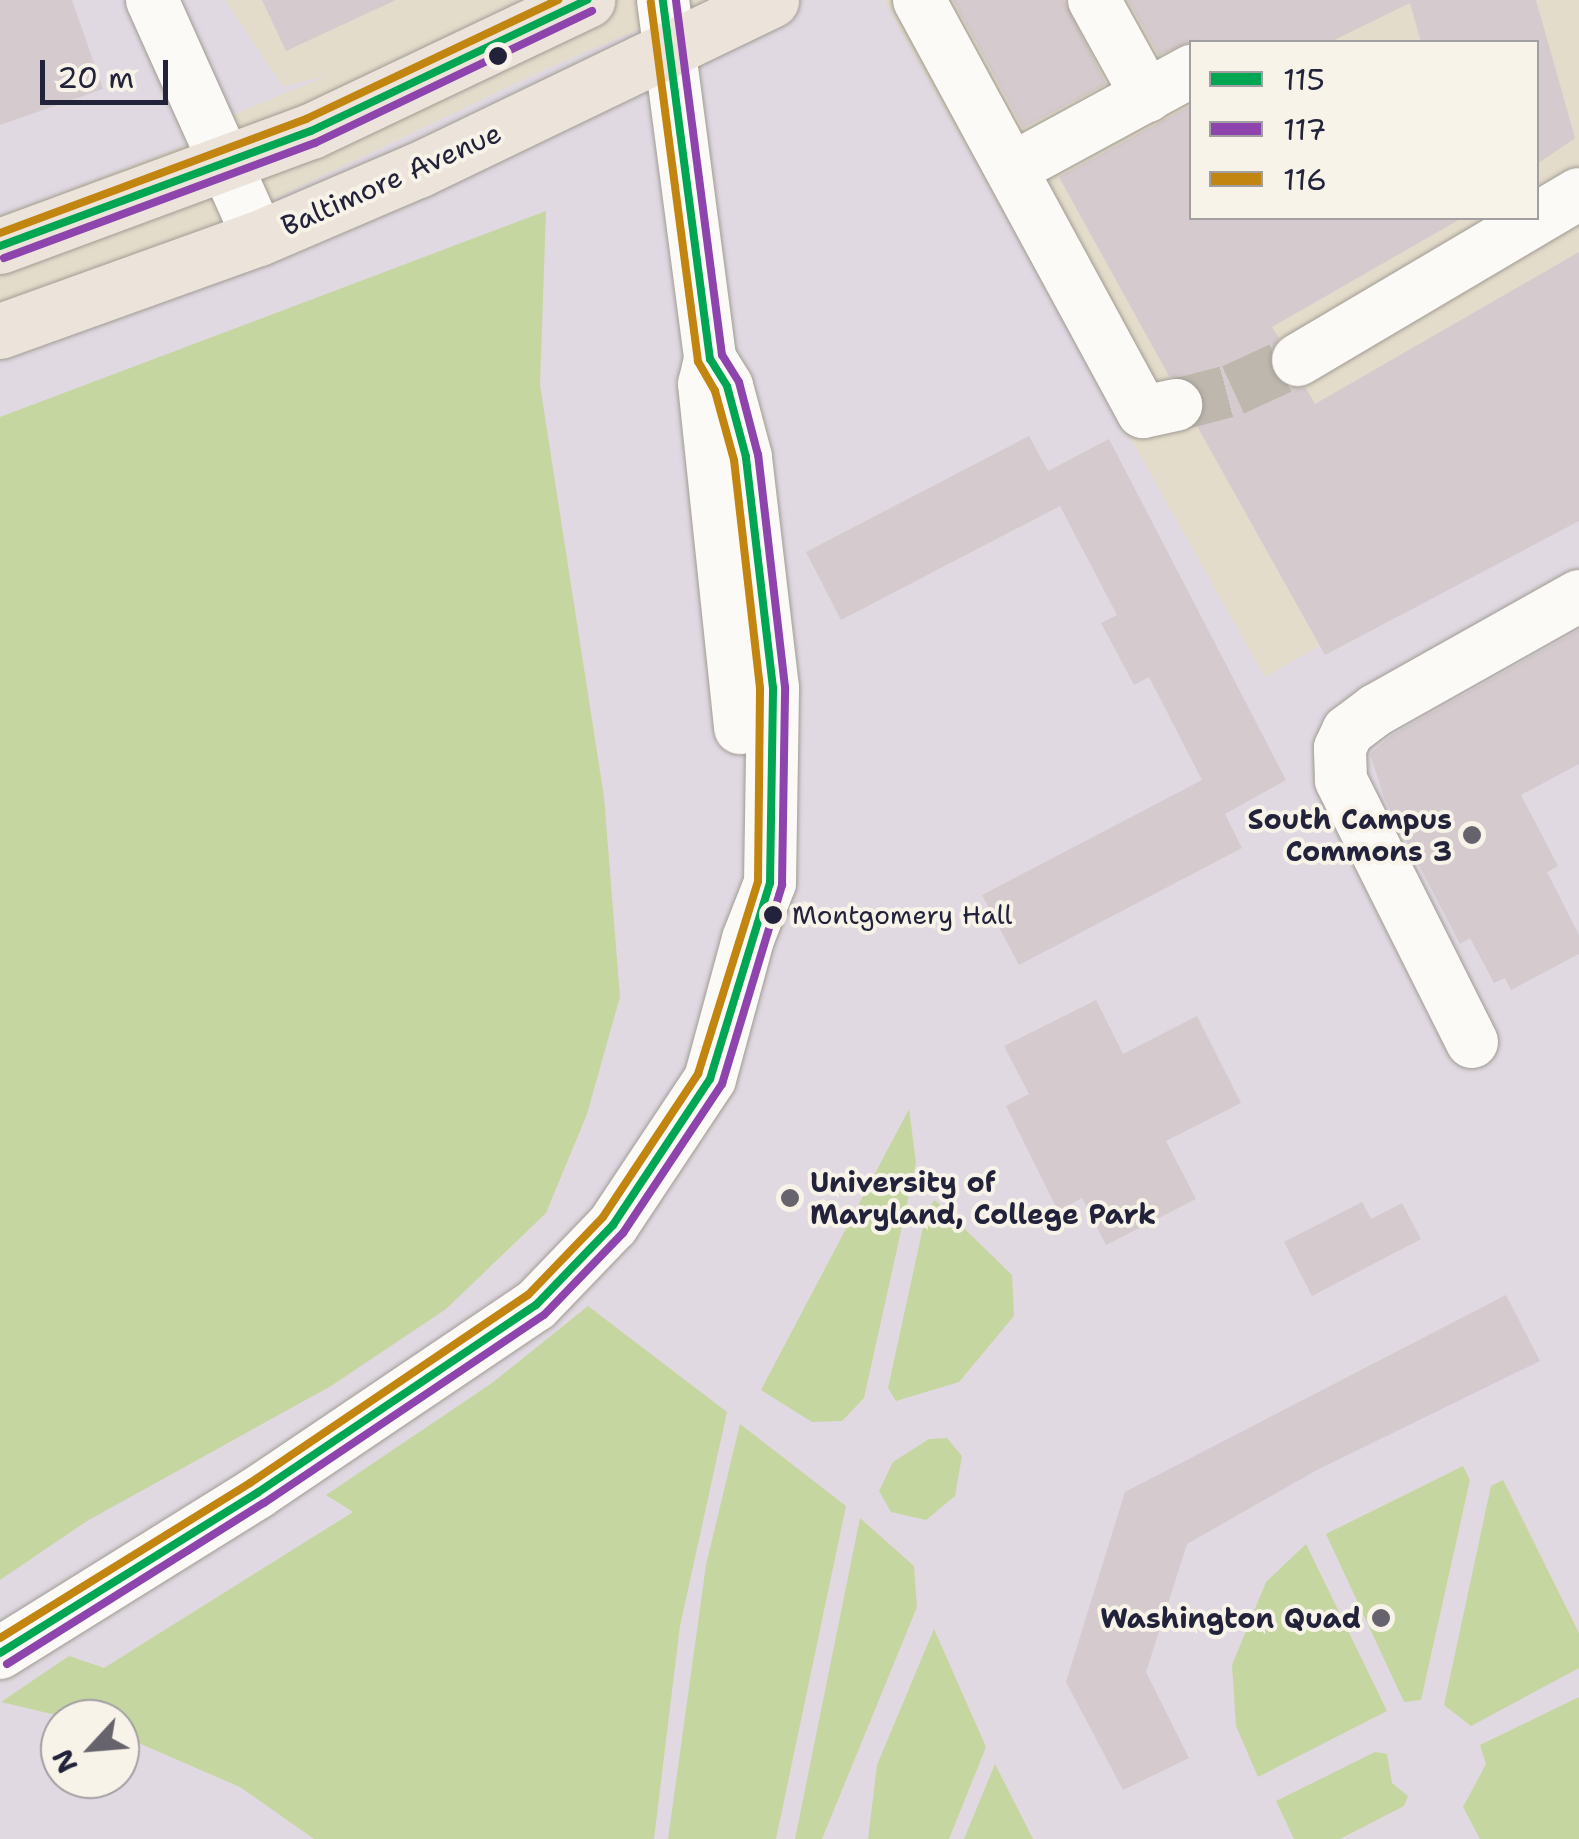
<!DOCTYPE html>
<html>
<head>
<meta charset="utf-8">
<style>
	body { margin:0 }
	#map { position:relative; width:1579px; height:1839px; overflow:hidden; background:#e4dcca; font-family:"Shantell Sans",sans-serif }
	div>[style] { position:absolute }
	.built>* { inset:0; background:#e0d9e2 }
	.green>* { inset:0; background:#c5d6a0 }
	.building>* { inset:0; background:#d5cacd }
	.minor-tunnel>* { height:52px; margin-top:-26px; transform-origin:0; background:repeating-linear-gradient(90deg,#bdb7ad 0 52px,transparent 0 78px) }
	.roads { filter:drop-shadow(0 0 2px #a09b94) drop-shadow(0 0 2px #a09b94) }
	.minor>* { height:52px; margin:-26px; padding:0 26px; transform-origin:26px; border-radius:26px; background:#fbfaf7 }
	.major>* { height:55px; margin:-27.5px; padding:0 27.5px; transform-origin:27.5px; border-radius:27.5px; background:#ece4da }
	.bus-1>* { height:8px; margin:-4px; padding:0 4px; transform-origin:4px; border-radius:4px; background:#00a651 }
	.bus-2>* { height:8px; margin:-4px; padding:0 4px; transform-origin:4px; border-radius:4px; background:#8e44ad }
	.bus-3>* { height:8px; margin:-4px; padding:0 4px; transform-origin:4px; border-radius:4px; background:#c2850f }
	.dots>* { width:28px; height:28px; translate:-50% -50%; box-sizing:border-box; border:5px solid #f7f3e8; border-radius:50% }
	span { translate:-50% -50%; white-space:nowrap; text-align:center; line-height:1.15; -webkit-text-stroke:8px #f7f3e8; paint-order:stroke }
	.bus-label { font-size:26px; color:#22223b }
	.left { translate:0 -50%; text-align:left }
	.street-label { font-size:28px; color:#22223b }
	.poi-label { font-size:28px; color:#22223b; font-weight:700 }
	.right { translate:-100% -50%; text-align:right }
	.legend { position:absolute; left:1189px; top:40px; width:350px; height:180px; box-sizing:border-box; background:#f7f3e8; border:2px solid #a29fa3; margin:0; padding:12px 18px; list-style:none; font-size:30px; color:#22223b }
	.legend li { display:flex; align-items:center; gap:20px; height:50px }
	.legend b { width:50px; border:2px solid #a29fa3 }
	.north { position:absolute; left:40px; top:1699px; width:100px; height:100px; box-sizing:border-box; background:#f7f3e8; border:2px solid #a29fa3; border-radius:50%; rotate:244deg; font-size:28px; font-weight:700; line-height:40px; text-align:center; color:#22223b }
	.north::after { content:''; display:block; margin:auto; width:35px; height:45px; background:#66636d; clip-path:polygon(50% 0,100% 100%,50% 72%,0 100%) }
	.scale { position:absolute; left:40px; top:60px; width:128px; height:45px; box-sizing:border-box; border:5px solid #22223b; border-top:0; padding-left:12px; font-size:30px; line-height:35px; white-space:nowrap; color:#22223b; -webkit-text-stroke:8px #f7f3e8; paint-order:stroke }
</style>
</head>
<body>
<div id="map">
	<div class="built">
		<div style="clip-path:polygon(0 0,225px 0,283px 86px,327px 76px,202px 128px,205px 138px,0 216px)"></div>
		<div style="clip-path:polygon(evenodd,708px 0,884px 0,1265px 677px,1579px 497px,1579px 1839px,0 1839px,0 316px,191px 239px,546px 69px,708px 0,60px 1719px,120px 1719px,120px 1779px,60px 1779px,60px 1719px)"></div>
	</div>
	<div class="green">
		<div style="clip-path:polygon(546px 211px,540px 385px,604px 797px,620px 997px,587px 1114px,546px 1213px,446px 1309px,331px 1386px,87px 1521px,0 1580px,0 417px)"></div>
		<div style="clip-path:polygon(909px 1109px,916px 1163px,864px 1398px,842px 1421px,812px 1422px,761px 1390px)"></div>
		<div style="clip-path:polygon(935px 1200px,1012px 1275px,1014px 1316px,959px 1382px,896px 1401px,888px 1388px,927px 1209px)"></div>
		<div style="clip-path:polygon(588px 1306px,727px 1412px,680px 1626px,654px 1839px,314px 1839px,240px 1787px,120px 1735px,120px 1719px,73px 1719px,1px 1702px,69px 1656px,104px 1668px,353px 1512px,326px 1495px,492px 1383px)"></div>
		<div style="clip-path:polygon(740px 1424px,846px 1506px,776px 1839px,668px 1839px,706px 1565px)"></div>
		<div style="clip-path:polygon(947px 1438px,962px 1456px,955px 1496px,926px 1520px,891px 1512px,879px 1491px,893px 1462px,929px 1439px)"></div>
		<div style="clip-path:polygon(1463px 1466px,1470px 1480px,1421px 1700px,1404px 1702px,1326px 1534px)"></div>
		<div style="clip-path:polygon(1503px 1480px,1579px 1633px,1579px 1668px,1471px 1726px,1444px 1705px,1491px 1486px)"></div>
		<div style="clip-path:polygon(860px 1518px,914px 1566px,917px 1607px,822px 1839px,795px 1839px)"></div>
		<div style="clip-path:polygon(1306px 1544px,1387px 1711px,1258px 1777px,1236px 1726px,1232px 1665px,1266px 1582px)"></div>
		<div style="clip-path:polygon(934px 1629px,986px 1747px,949px 1839px,868px 1839px,877px 1765px)"></div>
		<div style="clip-path:polygon(1579px 1697px,1579px 1839px,1480px 1839px,1463px 1807px,1486px 1764px,1480px 1745px)"></div>
		<div style="clip-path:polygon(1375px 1752px,1387px 1754px,1392px 1783px,1408px 1796px,1404px 1806px,1340px 1839px,1294px 1839px,1276px 1801px)"></div>
		<div style="clip-path:polygon(995px 1764px,1033px 1839px,964px 1839px)"></div>
	</div>
	<div class="building">
		<div style="clip-path:polygon(0 0,72px 0,103px 89px,0 125px)"></div>
		<div style="clip-path:polygon(262px 0,396px 0,286px 51px)"></div>
		<div style="clip-path:polygon(953px 0,1064px 0,1106px 84px,1023px 128px)"></div>
		<div style="clip-path:polygon(1128px 0,1536px 0,1575px 138px,1536px 165px,1536px 42px,1421px 42px,1410px 3px,1330px 42px,1192px 41px,1159px 55px)"></div>
		<div style="clip-path:polygon(1192px 105px,1192px 218px,1462px 218px,1272px 327px,1279px 338px,1268px 359px,1272px 374px,1284px 386px,1306px 388px,1315px 404px,1579px 252px,1579px 521px,1325px 655px,1197px 426px,1205px 400px,1199px 386px,1169px 376px,1059px 177px)"></div>
		<div style="clip-path:polygon(1029px 436px,1048px 471px,1109px 439px,1286px 780px,1225px 814px,1242px 848px,1019px 965px,982px 895px,1202px 780px,1149px 677px,1134px 685px,1101px 623px,1117px 615px,1060px 506px,841px 620px,806px 552px)"></div>
		<div style="clip-path:polygon(1579px 630px,1579px 764px,1521px 795px,1558px 866px,1547px 872px,1579px 935px,1579px 954px,1511px 990px,1505px 978px,1494px 983px,1470px 938px,1460px 944px,1385px 800px,1370px 754px,1392px 735px)"></div>
		<div style="clip-path:polygon(1096px 1000px,1123px 1054px,1197px 1016px,1241px 1103px,1166px 1141px,1196px 1199px,1106px 1245px,1082px 1198px,1058px 1211px,1006px 1106px,1029px 1094px,1004px 1046px)"></div>
		<div style="clip-path:polygon(1362px 1202px,1371px 1219px,1402px 1203px,1421px 1239px,1312px 1296px,1284px 1242px)"></div>
		<div style="clip-path:polygon(1506px 1295px,1540px 1361px,1317px 1470px,1187px 1544px,1146px 1672px,1189px 1758px,1123px 1790px,1066px 1682px,1125px 1492px)"></div>
	</div>
	<div class="minor-tunnel">
		<div style="left:1176px;top:405px;width:59px;rotate:-14.7deg"></div>
		<div style="left:1233px;top:390px;width:72px;rotate:-24.8deg"></div>
	</div>
	<div class="roads">
		<div class="minor">
			<div style="left:152px;top:0;width:261px;rotate:65.8deg"></div>
			<div style="left:663px;top:0;width:362px;rotate:82.5deg"></div>
			<div style="left:710px;top:359px;width:26px;rotate:103deg"></div>
			<div style="left:704px;top:384px;width:346px;rotate:84deg"></div>
			<div style="left:919px;top:0;width:469px;rotate:61.5deg"></div>
			<div style="left:1143px;top:412px;width:34px;rotate:-12deg"></div>
			<div style="left:1094px;top:0;width:110px;rotate:61.1deg"></div>
			<div style="left:1013px;top:168px;width:204px;rotate:-28.5deg"></div>
			<div style="left:1298px;top:360px;width:326px;rotate:-30.6deg"></div>
			<div style="left:1472px;top:1042px;width:293px;rotate:-116.6deg"></div>
			<div style="left:1341px;top:780px;width:32px;rotate:-92deg"></div>
			<div style="left:1340px;top:748px;width:19px;rotate:-65deg"></div>
			<div style="left:1348px;top:731px;width:35px;rotate:-37deg"></div>
			<div style="left:1376px;top:710px;width:233px;rotate:-29.3deg"></div>
			<div style="left:0;top:1653px;width:303px;rotate:-31.9deg"></div>
			<div style="left:257px;top:1493px;width:336px;rotate:-34deg"></div>
			<div style="left:536px;top:1305px;width:111px;rotate:-46.1deg"></div>
			<div style="left:613px;top:1225px;width:175px;rotate:-56.4deg"></div>
			<div style="left:710px;top:1079px;width:145px;rotate:-74.8deg"></div>
			<div style="left:748px;top:939px;width:60px;rotate:-68.6deg"></div>
			<div style="left:770px;top:883px;width:195px;rotate:-89.1deg"></div>
			<div style="left:773px;top:688px;width:233px;rotate:-96.7deg"></div>
			<div style="left:746px;top:457px;width:73px;rotate:-105deg"></div>
			<div style="left:727px;top:386px;width:32px;rotate:-122deg"></div>
		</div>
		<div class="major">
			<div style="left:0;top:246px;width:332px;rotate:-20.3deg"></div>
			<div style="left:311px;top:131px;width:306px;rotate:-25.4deg"></div>
			<div style="left:0;top:331px;width:275px;rotate:-19.8deg"></div>
			<div style="left:259px;top:238px;width:173px;rotate:-23.2deg"></div>
			<div style="left:418px;top:170px;width:392px;rotate:-25.7deg"></div>
		</div>
	</div>
	<div class="bus-1">
		<div style="left:0;top:246px;width:332px;rotate:-20.3deg"></div>
		<div style="left:311px;top:131px;width:306px;rotate:-25.4deg"></div>
		<div style="left:0;top:1653px;width:303px;rotate:-31.9deg"></div>
		<div style="left:257px;top:1493px;width:336px;rotate:-34deg"></div>
		<div style="left:536px;top:1305px;width:111px;rotate:-46.1deg"></div>
		<div style="left:613px;top:1225px;width:175px;rotate:-56.4deg"></div>
		<div style="left:710px;top:1079px;width:205px;rotate:-73deg"></div>
		<div style="left:770px;top:883px;width:195px;rotate:-89.1deg"></div>
		<div style="left:773px;top:688px;width:233px;rotate:-96.7deg"></div>
		<div style="left:746px;top:457px;width:73px;rotate:-105deg"></div>
		<div style="left:727px;top:386px;width:32px;rotate:-122deg"></div>
		<div style="left:710px;top:359px;width:362px;rotate:-97.5deg"></div>
	</div>
	<div class="bus-2">
		<div style="left:4px;top:258px;width:332px;rotate:-20.3deg"></div>
		<div style="left:315px;top:143px;width:307px;rotate:-25.5deg"></div>
		<div style="left:7px;top:1664px;width:303px;rotate:-32.1deg"></div>
		<div style="left:264px;top:1503px;width:337px;rotate:-33.9deg"></div>
		<div style="left:544px;top:1315px;width:114px;rotate:-46.1deg"></div>
		<div style="left:623px;top:1233px;width:179px;rotate:-56.4deg"></div>
		<div style="left:722px;top:1084px;width:208px;rotate:-73.2deg"></div>
		<div style="left:782px;top:885px;width:198px;rotate:-89.1deg"></div>
		<div style="left:785px;top:687px;width:234px;rotate:-96.6deg"></div>
		<div style="left:758px;top:455px;width:75px;rotate:-104.6deg"></div>
		<div style="left:739px;top:382px;width:32px;rotate:-122deg"></div>
		<div style="left:722px;top:355px;width:358px;rotate:-97.4deg"></div>
	</div>
	<div class="bus-3">
		<div style="left:0;top:233px;width:327px;rotate:-20.4deg"></div>
		<div style="left:306px;top:119px;width:279px;rotate:-25.3deg"></div>
		<div style="left:0;top:1638px;width:294px;rotate:-31.8deg"></div>
		<div style="left:250px;top:1483px;width:336px;rotate:-34.1deg"></div>
		<div style="left:528px;top:1295px;width:108px;rotate:-46.1deg"></div>
		<div style="left:603px;top:1217px;width:172px;rotate:-56.4deg"></div>
		<div style="left:698px;top:1074px;width:202px;rotate:-72.7deg"></div>
		<div style="left:758px;top:881px;width:193px;rotate:-89.4deg"></div>
		<div style="left:760px;top:688px;width:229px;rotate:-96.5deg"></div>
		<div style="left:734px;top:460px;width:72px;rotate:-105.4deg"></div>
		<div style="left:715px;top:391px;width:34px;rotate:-120deg"></div>
		<div style="left:698px;top:361px;width:362px;rotate:-97.5deg"></div>
	</div>
	<div class="dots">
		<div style="left:498px;top:56px;background:#22223b"></div>
		<div style="left:1472px;top:835px;background:#66636d"></div>
		<div style="left:773px;top:915px;background:#22223b"></div>
		<div style="left:790px;top:1198px;background:#66636d"></div>
		<div style="left:1381px;top:1618px;background:#66636d"></div>
	</div>
	<div class="bus-label">
		<span class="left" style="left:792px;top:915px">Montgomery Hall</span>
	</div>
	<div class="street-label">
		<span style="left:391px;top:179px;rotate:-24deg">Baltimore Avenue</span>
	</div>
	<div class="poi-label">
		<span class="right" style="left:1452px;top:835px">South Campus<br>Commons 3</span>
		<span class="left" style="left:810px;top:1198px">University of<br>Maryland, College Park</span>
		<span class="right" style="left:1361px;top:1618px">Washington Quad</span>
	</div>
	<ul class="legend">
	<li><b style="height:12px;background:#00a651"></b>115</li>
	<li><b style="height:12px;background:#8e44ad"></b>117</li>
	<li><b style="height:12px;background:#c2850f"></b>116</li>
	</ul>
	<div class="north">N</div>
	<div class="scale">20 m</div>
</div>
</body>
</html>
